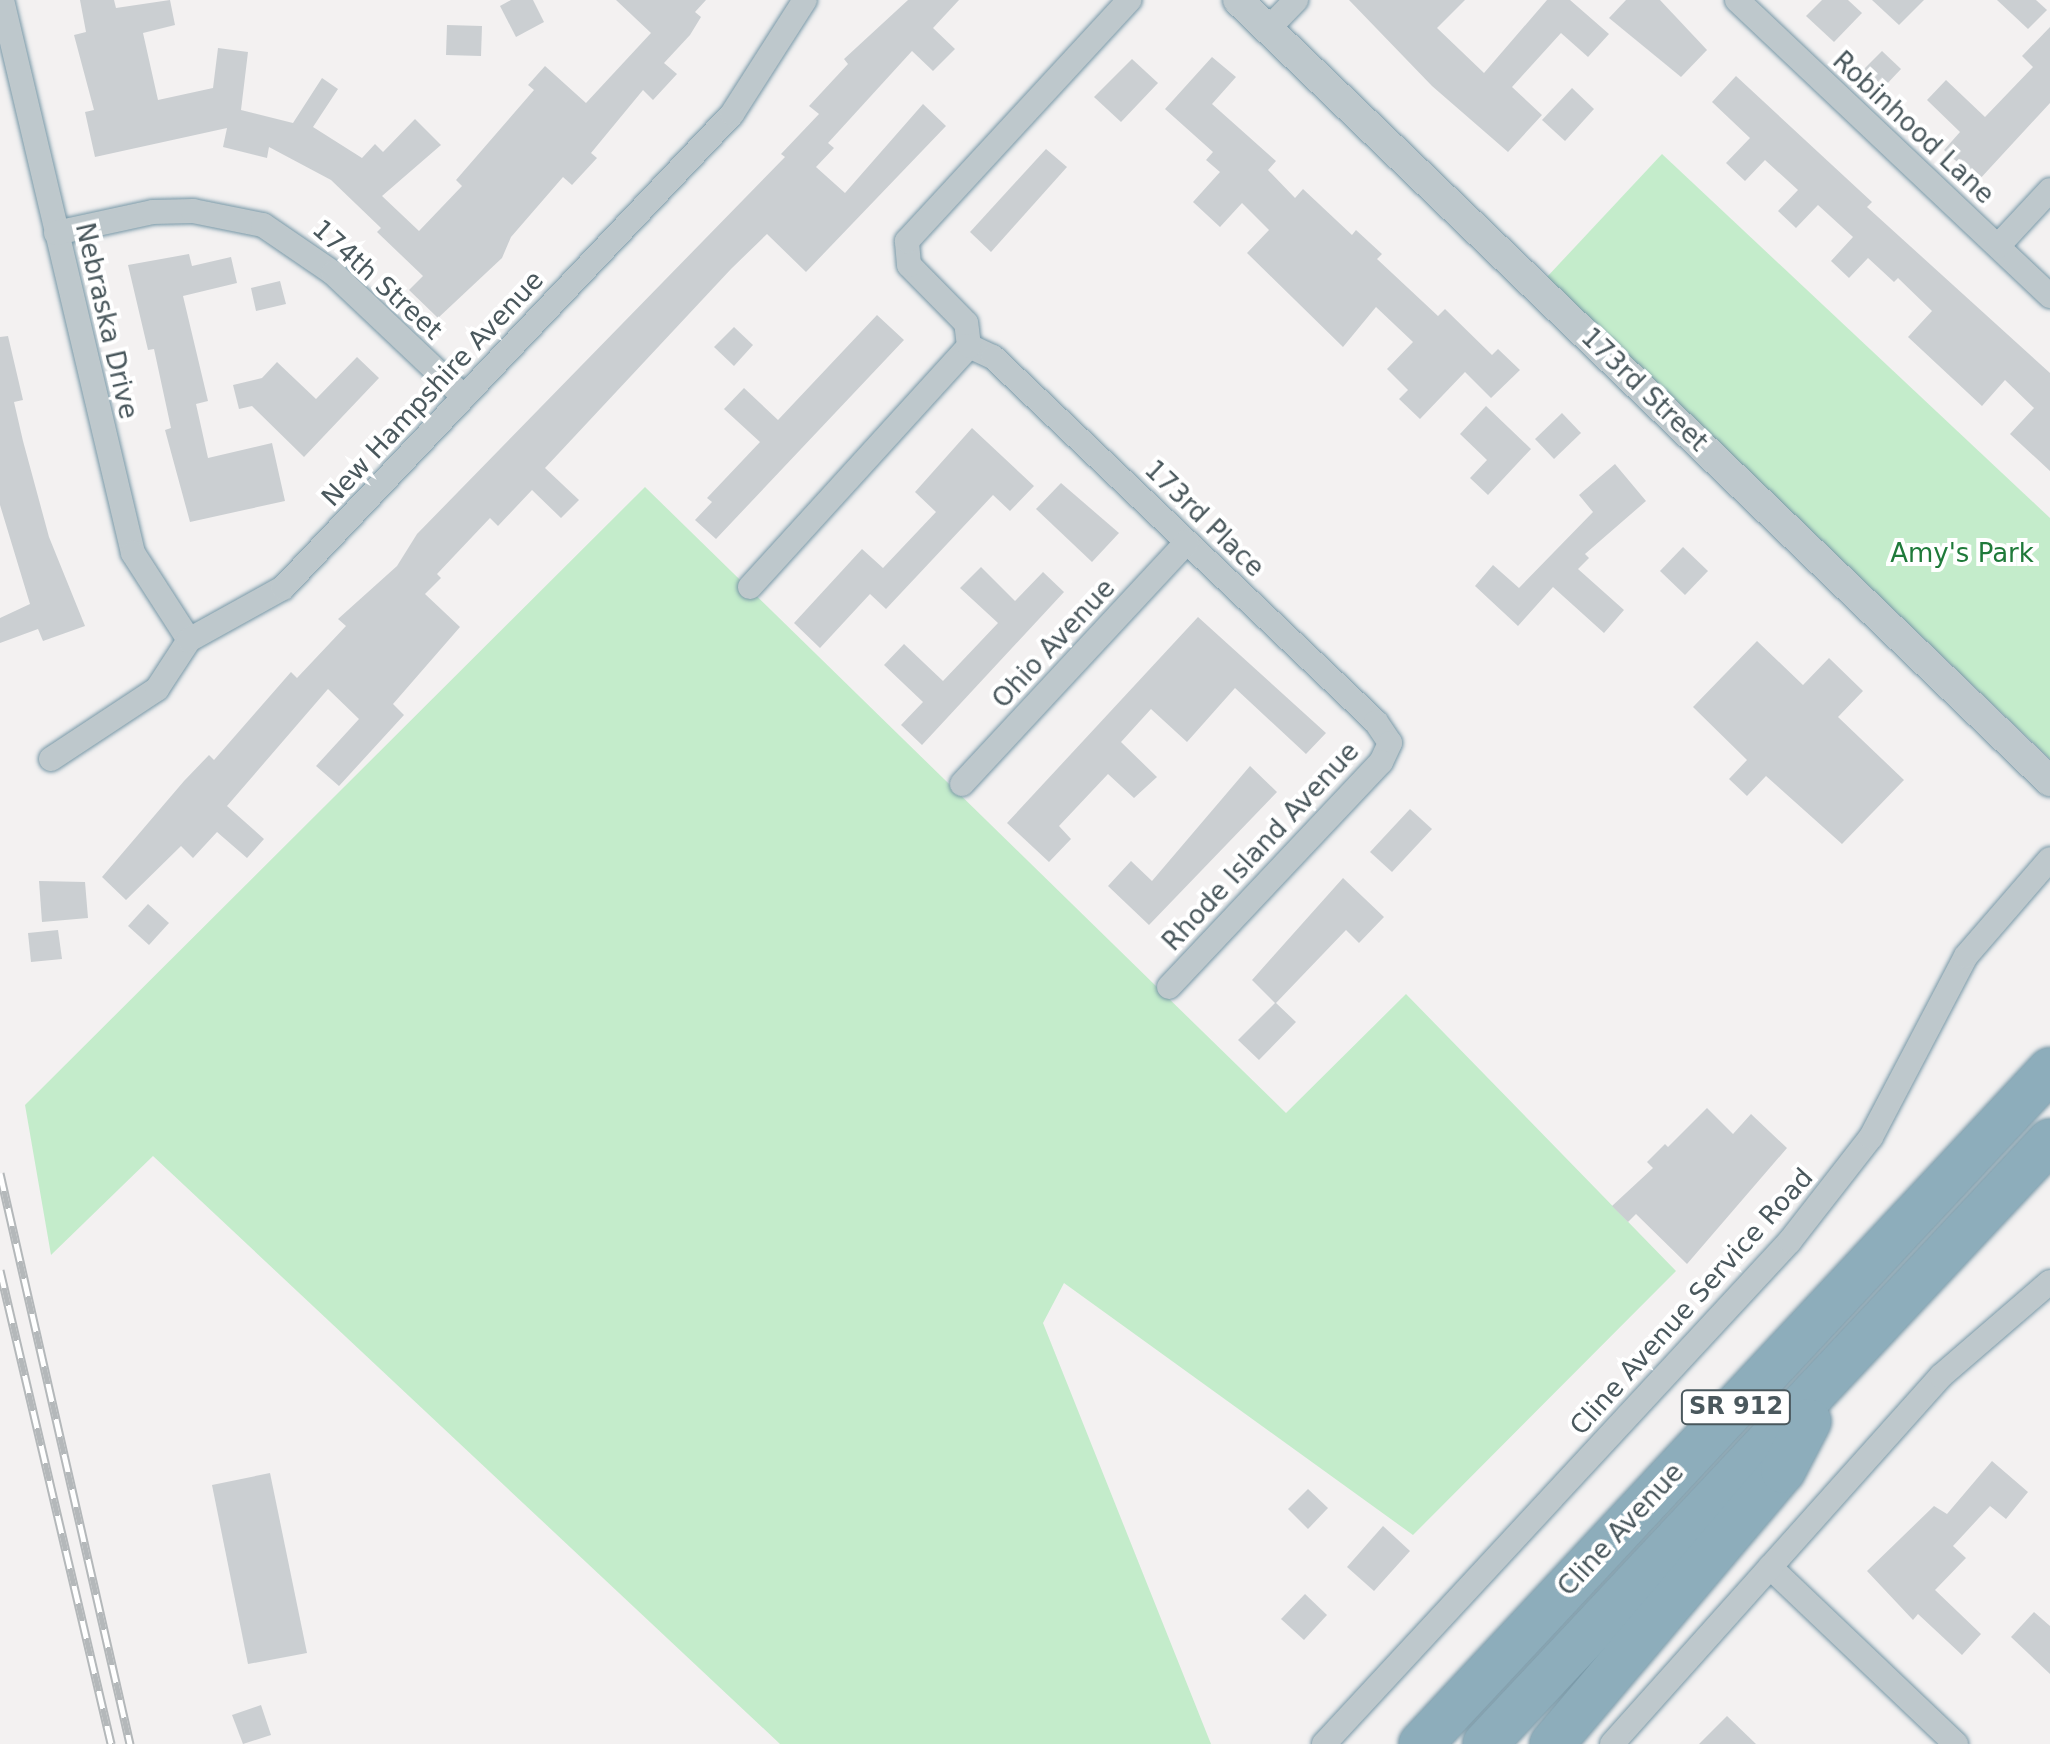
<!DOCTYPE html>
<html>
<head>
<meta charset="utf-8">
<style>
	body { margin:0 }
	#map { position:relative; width:2050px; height:1744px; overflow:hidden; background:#f3f1f1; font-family:"DejaVu Sans",sans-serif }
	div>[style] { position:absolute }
	.green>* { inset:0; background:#c4eccb }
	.building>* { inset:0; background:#cbcfd2 }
	.roads { filter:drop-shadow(0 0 2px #7898a7) drop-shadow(0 0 2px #7898a7) }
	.minor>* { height:24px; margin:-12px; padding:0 12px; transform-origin:12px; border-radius:12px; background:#bec8cc }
	.tertiary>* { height:30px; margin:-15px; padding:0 15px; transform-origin:15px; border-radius:15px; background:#bec8cc }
	.motorway>* { height:44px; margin:-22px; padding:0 22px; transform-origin:22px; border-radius:22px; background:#8dadbb }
	.rail>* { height:9px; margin-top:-4.5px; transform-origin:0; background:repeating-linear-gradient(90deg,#fff 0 18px,#b4b8ba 0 36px); box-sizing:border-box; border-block:2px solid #b4b8ba }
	span { translate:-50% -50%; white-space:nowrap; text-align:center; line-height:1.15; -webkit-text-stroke:8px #fff; paint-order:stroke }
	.shield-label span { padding:2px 6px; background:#fff; border:2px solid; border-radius:6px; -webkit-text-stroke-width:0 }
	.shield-label { font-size:24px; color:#4a585d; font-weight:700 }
	.street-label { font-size:26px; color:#4a585d }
	.park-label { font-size:26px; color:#1f7a3a }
</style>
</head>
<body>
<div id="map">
	<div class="green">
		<div style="clip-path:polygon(1662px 154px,2050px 518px,2050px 759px,1546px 278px)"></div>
		<div style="clip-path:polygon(645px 487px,1286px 1113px,1406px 994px,1676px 1271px,1413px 1535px,1064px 1283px,1043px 1323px,1211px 1744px,780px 1744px,153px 1156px,51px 1255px,25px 1105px)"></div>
	</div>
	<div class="building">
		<div style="clip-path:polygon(80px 0,114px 0,116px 8px,170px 0,175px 25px,143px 33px,158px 100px,213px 88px,218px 48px,248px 52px,241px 110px,293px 123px,322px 78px,338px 89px,313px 127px,362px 158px,375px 144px,383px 152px,415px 119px,441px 145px,382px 196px,419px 231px,462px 186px,456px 180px,534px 90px,528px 85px,545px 66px,586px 103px,651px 33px,616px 0,706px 0,695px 12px,701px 17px,690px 35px,664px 63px,677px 74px,653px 100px,643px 90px,591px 153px,597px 158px,572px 185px,563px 177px,511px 237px,502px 258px,438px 318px,409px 290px,423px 276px,377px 232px,381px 228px,331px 180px,269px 147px,267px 158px,223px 147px,227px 128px,95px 157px,85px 112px,94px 110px,74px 35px,86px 32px)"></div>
		<div style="clip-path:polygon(511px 0,533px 0,544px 22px,516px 37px,500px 6px)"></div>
		<div style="clip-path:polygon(908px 0,959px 0,933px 28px,955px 49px,933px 71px,912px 51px,828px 143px,834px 148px,816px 167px,845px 193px,923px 104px,946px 126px,806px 272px,767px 234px,731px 269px,545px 468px,579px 500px,561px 518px,532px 490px,498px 526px,490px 518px,437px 574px,441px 578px,425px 594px,460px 627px,393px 704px,404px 715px,339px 786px,316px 766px,359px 719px,328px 689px,227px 806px,264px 839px,247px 858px,217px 832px,193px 858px,181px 846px,126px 900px,102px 877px,184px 781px,209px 755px,214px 760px,291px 672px,297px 678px,346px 626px,338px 619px,397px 566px,417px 534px,785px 157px,781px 154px,819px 114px,809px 106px,848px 64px,844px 59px)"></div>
		<div style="clip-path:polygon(1349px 0,1465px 0,1437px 28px,1484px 73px,1547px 0,1570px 0,1609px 34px,1588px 57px,1561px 33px,1512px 87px,1542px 115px,1508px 152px,1432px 86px)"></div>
		<div style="clip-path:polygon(1626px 0,1660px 0,1707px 50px,1681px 77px,1609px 18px)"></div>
		<div style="clip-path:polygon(1822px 0,1848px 0,1862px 13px,1834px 42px,1806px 16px)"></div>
		<div style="clip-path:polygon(1872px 0,1924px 0,1899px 25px)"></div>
		<div style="clip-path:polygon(1997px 0,2036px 0,2047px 10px,2028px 29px)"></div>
		<div style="clip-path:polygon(447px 25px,482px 26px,481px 56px,446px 55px)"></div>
		<div style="clip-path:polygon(2050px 27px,2050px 103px,1978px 181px,1944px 150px,1960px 132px,1927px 100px,1946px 80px,1985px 117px,2033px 67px,2022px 56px)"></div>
		<div style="clip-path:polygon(1882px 51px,1901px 69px,1884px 87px,1864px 69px)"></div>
		<div style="clip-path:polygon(1212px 57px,1236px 77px,1212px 104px,1276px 161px,1268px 170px,1295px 198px,1303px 189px,1352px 235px,1356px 230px,1382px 254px,1377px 259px,1438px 316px,1445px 309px,1492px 355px,1498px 349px,1520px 370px,1491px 398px,1465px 372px,1420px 419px,1399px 399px,1408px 390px,1387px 369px,1413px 342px,1376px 307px,1343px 347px,1247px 253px,1269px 230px,1242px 203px,1220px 227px,1193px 202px,1220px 172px,1206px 160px,1213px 152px,1165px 109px)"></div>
		<div style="clip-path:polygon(1132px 59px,1158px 83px,1121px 122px,1094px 97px)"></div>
		<div style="clip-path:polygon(1736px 76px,1872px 202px,1867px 207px,2050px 373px,2050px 471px,2010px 434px,2034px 408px,2005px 380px,1982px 406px,1908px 337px,1932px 311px,1898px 278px,1894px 282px,1868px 258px,1849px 278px,1831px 261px,1853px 237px,1818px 205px,1796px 228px,1778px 211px,1798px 190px,1765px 160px,1745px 181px,1726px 163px,1750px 138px,1712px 102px)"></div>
		<div style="clip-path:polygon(1572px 88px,1594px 109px,1565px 141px,1542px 120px)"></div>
		<div style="clip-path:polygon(1046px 149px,1067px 167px,991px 252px,970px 232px)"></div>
		<div style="clip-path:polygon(189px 254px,192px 266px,231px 257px,237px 283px,183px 296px,208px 401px,196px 404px,208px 458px,272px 443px,285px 501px,190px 522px,165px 430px,171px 428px,154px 349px,148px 350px,128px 265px)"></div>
		<div style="clip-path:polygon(280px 281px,286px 304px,256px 311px,251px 288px)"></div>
		<div style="clip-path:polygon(877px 315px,904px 340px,716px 539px,695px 520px,712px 502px,707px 498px,760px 442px,724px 409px,744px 388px,778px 420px)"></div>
		<div style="clip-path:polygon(734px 327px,753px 345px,734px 366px,714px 347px)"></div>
		<div style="clip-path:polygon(8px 336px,23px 400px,14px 402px,23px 441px,49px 537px,85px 626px,43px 641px,38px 629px,0 643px,0 618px,30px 604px,0 505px,0 337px)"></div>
		<div style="clip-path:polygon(357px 357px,379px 378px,304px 457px,252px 406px,239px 409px,233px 385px,262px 378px,277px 362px,316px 399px)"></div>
		<div style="clip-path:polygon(1486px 406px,1531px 449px,1488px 495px,1470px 478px,1487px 460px,1460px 434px)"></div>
		<div style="clip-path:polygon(1562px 413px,1581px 433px,1554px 459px,1535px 439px)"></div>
		<div style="clip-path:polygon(972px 428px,1034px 486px,1010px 511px,993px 495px,886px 609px,870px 594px,820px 648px,794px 623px,862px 549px,883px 568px,936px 512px,915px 492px)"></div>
		<div style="clip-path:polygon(1615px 464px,1646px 501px,1585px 554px,1589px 558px,1578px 569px,1624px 610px,1604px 633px,1553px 587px,1518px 626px,1475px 586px,1493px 565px,1519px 588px,1593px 512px,1579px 495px)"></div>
		<div style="clip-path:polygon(1061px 483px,1119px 533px,1092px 562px,1036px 509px)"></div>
		<div style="clip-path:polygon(1683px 547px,1708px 571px,1685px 595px,1660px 571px)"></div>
		<div style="clip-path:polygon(981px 567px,1015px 601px,1043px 572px,1064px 592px,922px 745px,901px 725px,923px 702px,884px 665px,904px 644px,943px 681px,998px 623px,960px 588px)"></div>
		<div style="clip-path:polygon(1198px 617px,1326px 733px,1306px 754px,1235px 688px,1187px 742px,1151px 709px,1121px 742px,1157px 777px,1134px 798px,1108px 774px,1059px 826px,1071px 839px,1049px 862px,1007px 823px)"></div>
		<div style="clip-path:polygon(1757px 641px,1803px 685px,1829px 658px,1863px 691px,1838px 717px,1904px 780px,1842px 844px,1766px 776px,1747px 796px,1729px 779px,1747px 760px,1693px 707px)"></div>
		<div style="clip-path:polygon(1250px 766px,1277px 792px,1149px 925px,1108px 886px,1131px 861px,1152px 881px)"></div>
		<div style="clip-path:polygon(1410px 809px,1432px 829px,1392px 872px,1370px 852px)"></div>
		<div style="clip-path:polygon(1343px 878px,1384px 917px,1359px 943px,1346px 930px,1276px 1003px,1296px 1022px,1259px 1060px,1238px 1040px,1275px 1003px,1252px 980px)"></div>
		<div style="clip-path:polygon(39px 881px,85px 882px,88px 918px,42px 922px)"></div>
		<div style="clip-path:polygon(148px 904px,169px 923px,149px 945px,128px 926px)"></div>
		<div style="clip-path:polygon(58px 930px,62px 959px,31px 962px,28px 933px)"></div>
		<div style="clip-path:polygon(1707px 1108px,1733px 1134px,1751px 1114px,1787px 1148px,1687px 1264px,1636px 1214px,1628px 1222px,1612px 1206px,1653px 1168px,1647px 1162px,1665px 1144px,1668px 1147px)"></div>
		<div style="clip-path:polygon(1992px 1461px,2028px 1492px,2006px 1519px,1990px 1506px,1953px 1546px,1966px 1558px,1935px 1590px,1981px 1634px,1962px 1655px,1918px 1614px,1913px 1620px,1867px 1571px,1934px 1506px,1947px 1514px)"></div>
		<div style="clip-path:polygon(270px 1473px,307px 1653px,248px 1664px,212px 1485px)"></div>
		<div style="clip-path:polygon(1308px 1489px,1328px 1508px,1308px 1529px,1288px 1509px)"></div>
		<div style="clip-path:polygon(1383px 1526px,1410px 1551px,1374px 1591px,1347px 1567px)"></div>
		<div style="clip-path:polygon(1305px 1594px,1327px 1615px,1304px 1640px,1281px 1619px)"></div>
		<div style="clip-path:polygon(2034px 1612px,2050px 1626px,2050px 1674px,2011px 1637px)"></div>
		<div style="clip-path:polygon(261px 1705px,271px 1735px,243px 1744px,232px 1715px)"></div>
		<div style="clip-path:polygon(1727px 1716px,1756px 1744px,1699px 1744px)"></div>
	</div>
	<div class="roads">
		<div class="minor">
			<div style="left:2px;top:0;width:568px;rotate:76.67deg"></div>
			<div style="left:133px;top:553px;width:103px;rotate:57.2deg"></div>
			<div style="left:1737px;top:0;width:431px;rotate:43.4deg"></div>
			<div style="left:1269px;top:28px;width:39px;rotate:-46deg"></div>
			<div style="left:56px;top:233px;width:99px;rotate:-12.2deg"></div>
			<div style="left:153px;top:212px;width:40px;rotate:-1.4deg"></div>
			<div style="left:193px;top:211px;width:71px;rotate:11.3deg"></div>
			<div style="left:263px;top:225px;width:85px;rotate:34.4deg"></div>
			<div style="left:333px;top:273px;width:180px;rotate:43.4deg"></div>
			<div style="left:1998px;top:246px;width:76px;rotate:-47.1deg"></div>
			<div style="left:969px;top:346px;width:26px;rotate:25deg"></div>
			<div style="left:993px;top:357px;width:529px;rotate:43.62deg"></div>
			<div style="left:1376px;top:722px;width:25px;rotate:56deg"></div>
			<div style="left:1390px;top:743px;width:21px;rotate:115deg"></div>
			<div style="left:1381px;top:762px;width:309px;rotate:133.3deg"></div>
			<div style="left:750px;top:587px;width:326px;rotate:-47.7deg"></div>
			<div style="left:969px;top:346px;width:23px;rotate:-97deg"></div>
			<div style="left:966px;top:323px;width:81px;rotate:-134.5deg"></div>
			<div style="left:909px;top:265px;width:24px;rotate:-95deg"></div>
			<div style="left:907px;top:241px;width:328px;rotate:-47.3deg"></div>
			<div style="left:51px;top:759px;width:127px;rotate:-33.4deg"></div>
			<div style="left:157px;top:689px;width:59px;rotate:-56.9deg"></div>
			<div style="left:189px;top:640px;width:107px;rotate:-29deg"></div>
			<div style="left:283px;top:588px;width:653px;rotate:-46.55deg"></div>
			<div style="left:732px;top:114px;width:135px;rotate:-57.4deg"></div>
			<div style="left:962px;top:784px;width:330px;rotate:-47.1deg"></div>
			<div style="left:1770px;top:1567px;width:257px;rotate:43.6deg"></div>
			<div style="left:1324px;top:1744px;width:686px;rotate:-47.19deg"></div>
			<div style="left:1790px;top:1241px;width:132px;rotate:-52.1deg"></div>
			<div style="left:1871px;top:1137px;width:204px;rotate:-62.3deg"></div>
			<div style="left:1966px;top:956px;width:128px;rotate:-49.1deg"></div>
			<div style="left:1612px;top:1744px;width:494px;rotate:-48.2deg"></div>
			<div style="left:1941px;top:1376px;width:144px;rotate:-40.8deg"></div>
		</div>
		<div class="tertiary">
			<div style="left:1238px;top:0;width:1127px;rotate:43.89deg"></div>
		</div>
		<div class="motorway">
			<div style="left:1421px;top:1744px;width:922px;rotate:-46.98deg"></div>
			<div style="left:1485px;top:1744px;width:826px;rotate:-46.86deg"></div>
			<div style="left:1552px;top:1744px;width:358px;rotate:-49.8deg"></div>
			<div style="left:1783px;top:1471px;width:56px;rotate:-62.5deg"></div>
		</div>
	</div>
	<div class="rail">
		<div style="left:0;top:1173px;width:586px;rotate:77.17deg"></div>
		<div style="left:0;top:1270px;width:487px;rotate:76.8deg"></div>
	</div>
	<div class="shield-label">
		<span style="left:1736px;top:1407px">SR 912</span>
	</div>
	<div class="street-label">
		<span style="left:1913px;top:128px;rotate:43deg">Robinhood Lane</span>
		<span style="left:377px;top:280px;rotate:42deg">174th Street</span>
		<span style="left:106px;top:321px;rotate:77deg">Nebraska Drive</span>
		<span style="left:433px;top:389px;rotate:-47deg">New Hampshire Avenue</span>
		<span style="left:1644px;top:390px;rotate:44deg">173rd Street</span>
		<span style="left:1204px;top:519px;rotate:44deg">173rd Place</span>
		<span style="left:1054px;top:644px;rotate:-47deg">Ohio Avenue</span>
		<span style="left:1261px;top:847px;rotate:-47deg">Rhode Island Avenue</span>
		<span style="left:1692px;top:1302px;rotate:-48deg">Cline Avenue Service Road</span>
		<span style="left:1621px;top:1530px;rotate:-47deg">Cline Avenue</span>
	</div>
	<div class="park-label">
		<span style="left:1962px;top:554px">Amy's Park</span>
	</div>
</div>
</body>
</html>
